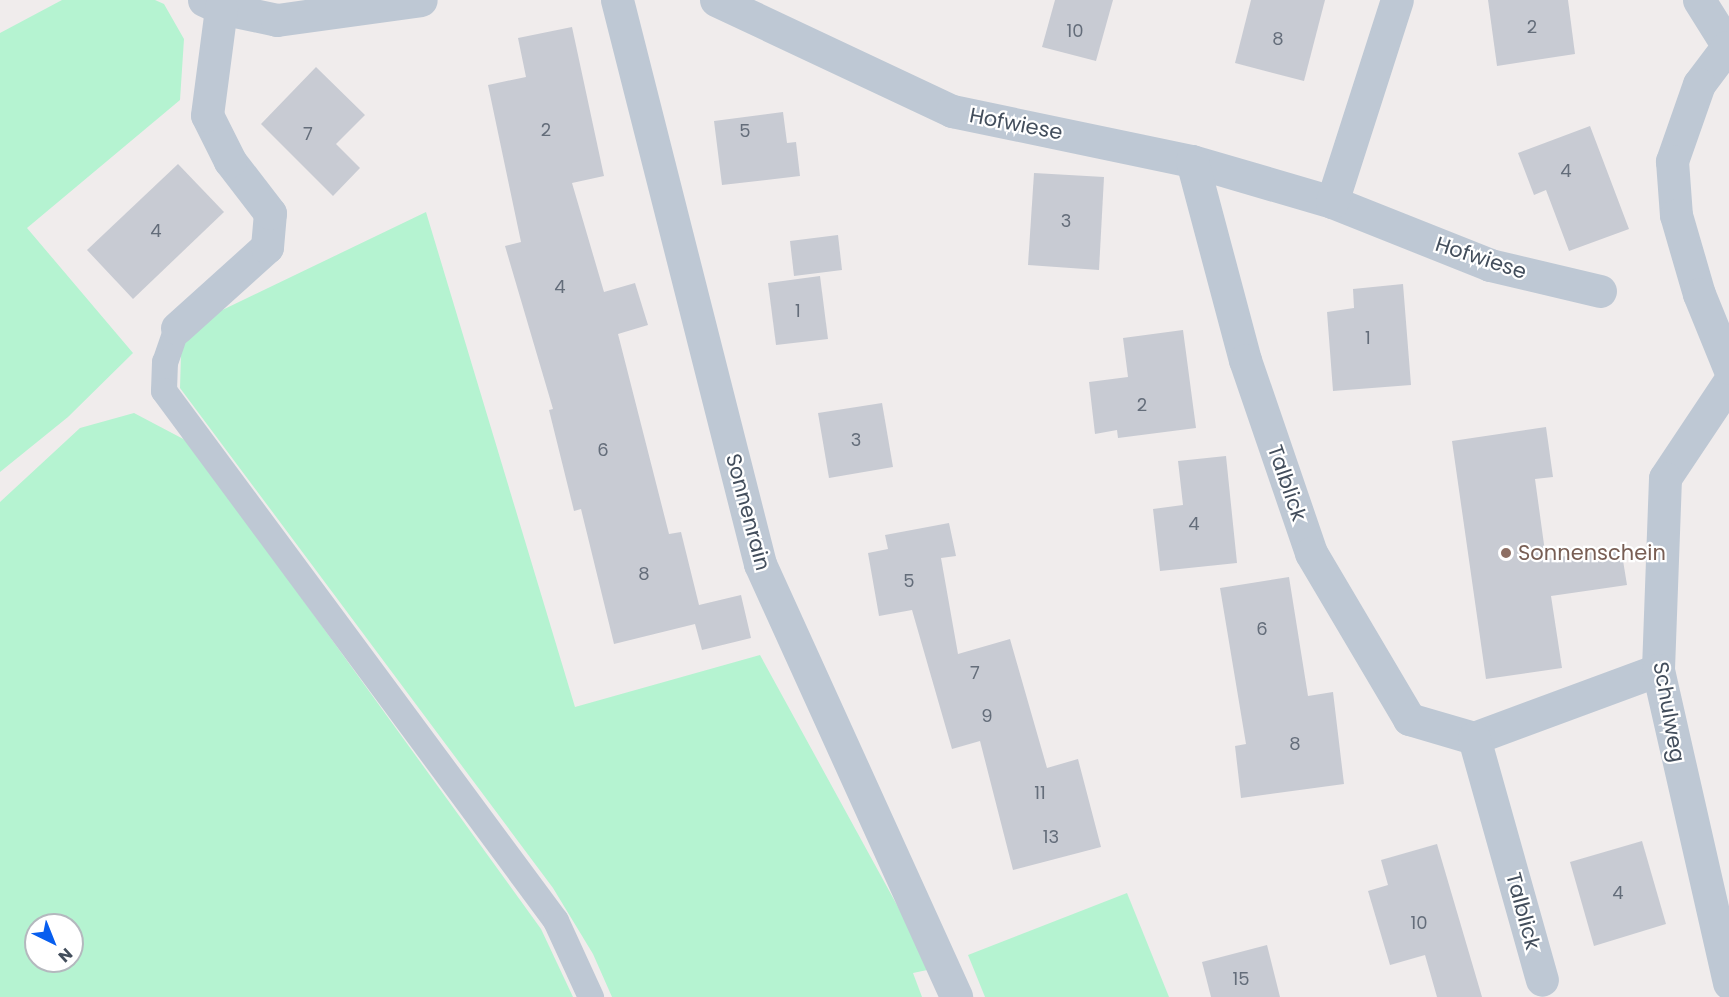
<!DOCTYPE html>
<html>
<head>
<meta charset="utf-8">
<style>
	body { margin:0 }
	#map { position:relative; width:1729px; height:997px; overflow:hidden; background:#f0ecec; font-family:Poppins,sans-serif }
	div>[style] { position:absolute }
	.green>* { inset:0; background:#b5f3d1 }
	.building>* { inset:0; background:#c8cbd3 }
	.service>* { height:26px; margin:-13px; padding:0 13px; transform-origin:13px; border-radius:13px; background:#bec8d4 }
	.minor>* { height:33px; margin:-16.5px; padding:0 16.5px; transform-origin:16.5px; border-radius:16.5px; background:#bec8d4 }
	.tertiary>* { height:33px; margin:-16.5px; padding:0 16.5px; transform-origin:16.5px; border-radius:16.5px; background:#bec8d4 }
	.dots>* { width:16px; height:16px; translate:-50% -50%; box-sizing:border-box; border:3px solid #fff; border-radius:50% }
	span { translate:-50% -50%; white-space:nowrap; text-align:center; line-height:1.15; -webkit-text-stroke:4.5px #fff; paint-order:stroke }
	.number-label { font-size:18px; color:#646d7a }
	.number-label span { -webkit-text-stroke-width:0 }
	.street-label { font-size:21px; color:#434e5c }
	.education-label { font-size:21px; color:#785e54 }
	.left { translate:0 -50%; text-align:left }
	.north { position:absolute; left:24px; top:913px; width:60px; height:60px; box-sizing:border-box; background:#fff; border:2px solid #b4b8be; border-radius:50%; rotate:137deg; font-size:16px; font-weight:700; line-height:24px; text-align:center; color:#434e5c }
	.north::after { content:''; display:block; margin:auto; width:21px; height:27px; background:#075eef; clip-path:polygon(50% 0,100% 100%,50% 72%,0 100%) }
</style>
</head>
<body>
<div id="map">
	<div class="green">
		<div style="clip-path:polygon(62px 0,155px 0,164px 4px,184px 39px,180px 100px,27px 228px,133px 353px,68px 417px,0 472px,0 33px)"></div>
		<div style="clip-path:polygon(426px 212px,575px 707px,760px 655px,932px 969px,913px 973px,922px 997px,612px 997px,593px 954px,553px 888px,180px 388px,181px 354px,187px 327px)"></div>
		<div style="clip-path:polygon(evenodd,134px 413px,189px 442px,541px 929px,573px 997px,0 997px,0 502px,80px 428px,134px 413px,36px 925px,72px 925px,72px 961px,36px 961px,36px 925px)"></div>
		<div style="clip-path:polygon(1127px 893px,1169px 997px,985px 997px,968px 955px)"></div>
	</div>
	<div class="building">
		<div style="clip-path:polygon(1055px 0,1113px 0,1096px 61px,1042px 47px)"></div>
		<div style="clip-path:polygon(1251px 0,1325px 0,1304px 81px,1235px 63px)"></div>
		<div style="clip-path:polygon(1488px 0,1568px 0,1575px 54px,1497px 66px)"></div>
		<div style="clip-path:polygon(572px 27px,604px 176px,572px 183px,604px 292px,635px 283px,648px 325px,618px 334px,669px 534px,681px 532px,699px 605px,741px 595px,751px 638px,702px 650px,695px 624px,614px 644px,581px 509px,574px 511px,549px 410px,553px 409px,505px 246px,521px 242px,488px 85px,526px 77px,518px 38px)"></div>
		<div style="clip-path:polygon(316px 67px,365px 115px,336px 144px,360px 168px,333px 196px,261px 124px)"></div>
		<div style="clip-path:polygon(783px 112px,787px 143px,796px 142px,800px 176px,722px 185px,714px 121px)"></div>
		<div style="clip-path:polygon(1590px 126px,1629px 229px,1569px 251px,1546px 190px,1534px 195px,1518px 153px)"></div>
		<div style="clip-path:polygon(178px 164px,224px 212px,133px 299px,87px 250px)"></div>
		<div style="clip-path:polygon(1034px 173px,1104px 177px,1099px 270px,1028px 265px)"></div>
		<div style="clip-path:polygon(838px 235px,842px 270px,794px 276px,790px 241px)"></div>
		<div style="clip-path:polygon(820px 276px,828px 339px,776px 345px,768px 283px)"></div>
		<div style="clip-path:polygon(1403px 284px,1411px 385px,1333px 391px,1327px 312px,1354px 308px,1353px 289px)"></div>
		<div style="clip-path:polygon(1183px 330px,1196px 428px,1118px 438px,1117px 430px,1095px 434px,1089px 382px,1128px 377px,1123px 338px)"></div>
		<div style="clip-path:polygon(882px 403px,893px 467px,829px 478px,818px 413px)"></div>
		<div style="clip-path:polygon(1546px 427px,1553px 477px,1535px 479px,1546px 559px,1621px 548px,1627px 585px,1551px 596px,1562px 668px,1486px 679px,1452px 441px)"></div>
		<div style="clip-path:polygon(1226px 456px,1237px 563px,1160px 571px,1153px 509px,1183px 505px,1178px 461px)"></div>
		<div style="clip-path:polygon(949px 523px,956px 556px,941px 558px,958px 654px,1010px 639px,1047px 768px,1078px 759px,1101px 847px,1013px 870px,980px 741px,952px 749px,912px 610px,879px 616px,868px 553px,888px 549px,885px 535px)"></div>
		<div style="clip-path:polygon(1289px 577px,1308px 696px,1333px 692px,1344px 784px,1241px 798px,1235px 746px,1246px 744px,1220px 588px)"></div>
		<div style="clip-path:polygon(1642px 841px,1666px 924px,1594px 946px,1570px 862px)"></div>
		<div style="clip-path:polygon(1437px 844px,1482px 997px,1437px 997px,1425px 955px,1390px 965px,1368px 891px,1388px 885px,1381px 860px)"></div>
		<div style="clip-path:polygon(1267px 945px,1280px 997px,1211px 997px,1202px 962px)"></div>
	</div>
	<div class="service">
		<div style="left:177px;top:328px;width:36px;rotate:109deg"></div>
		<div style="left:165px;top:362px;width:29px;rotate:92deg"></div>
		<div style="left:164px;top:391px;width:659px;rotate:53.51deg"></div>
		<div style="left:556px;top:921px;width:84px;rotate:65.3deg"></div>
	</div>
	<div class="minor">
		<div style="left:204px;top:0;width:19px;rotate:25deg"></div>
		<div style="left:221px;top:8px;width:57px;rotate:12.1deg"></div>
		<div style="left:277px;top:20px;width:145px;rotate:-7.9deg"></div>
		<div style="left:617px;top:0;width:582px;rotate:75.77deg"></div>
		<div style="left:760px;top:564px;width:475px;rotate:65.6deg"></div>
		<div style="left:716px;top:0;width:261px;rotate:25.2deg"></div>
		<div style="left:952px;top:111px;width:245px;rotate:11.8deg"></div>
		<div style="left:1192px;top:161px;width:146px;rotate:16.3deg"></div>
		<div style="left:1332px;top:202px;width:170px;rotate:21.7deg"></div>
		<div style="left:1490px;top:265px;width:113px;rotate:13.3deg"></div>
		<div style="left:1192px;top:161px;width:206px;rotate:75.1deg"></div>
		<div style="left:1245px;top:360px;width:204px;rotate:71.1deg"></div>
		<div style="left:1311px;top:553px;width:193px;rotate:59.4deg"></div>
		<div style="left:1409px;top:719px;width:68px;rotate:16.3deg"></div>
		<div style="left:1474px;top:738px;width:196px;rotate:-20.3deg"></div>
		<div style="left:1332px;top:202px;width:212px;rotate:-72.2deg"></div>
		<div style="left:177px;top:328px;width:121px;rotate:-42deg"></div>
		<div style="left:267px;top:247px;width:34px;rotate:-85deg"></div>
		<div style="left:270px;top:213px;width:66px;rotate:-127.6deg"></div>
		<div style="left:230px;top:161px;width:51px;rotate:-116.6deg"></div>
		<div style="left:207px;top:115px;width:108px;rotate:-82.5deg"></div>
		<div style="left:1729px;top:382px;width:115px;rotate:123.7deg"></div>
		<div style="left:1665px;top:478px;width:192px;rotate:92.1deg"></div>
		<div style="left:1658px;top:670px;width:321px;rotate:77.2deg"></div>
		<div style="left:1474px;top:738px;width:251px;rotate:74.3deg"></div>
	</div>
	<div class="tertiary">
		<div style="left:1699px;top:0;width:57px;rotate:58deg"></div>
		<div style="left:1727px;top:47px;width:46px;rotate:127.1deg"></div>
		<div style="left:1699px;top:84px;width:82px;rotate:109.3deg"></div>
		<div style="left:1672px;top:161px;width:54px;rotate:85.8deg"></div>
		<div style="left:1676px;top:215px;width:82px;rotate:73.8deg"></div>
		<div style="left:1699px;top:294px;width:80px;rotate:67.9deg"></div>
	</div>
	<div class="dots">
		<div style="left:1506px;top:553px;background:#8d6e63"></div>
	</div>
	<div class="number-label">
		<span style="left:1532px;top:27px">2</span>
		<span style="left:1075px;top:31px">10</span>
		<span style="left:1278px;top:39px">8</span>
		<span style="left:546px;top:130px">2</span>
		<span style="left:745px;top:131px">5</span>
		<span style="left:308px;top:134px">7</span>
		<span style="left:1566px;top:171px">4</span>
		<span style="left:1066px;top:221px">3</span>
		<span style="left:156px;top:231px">4</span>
		<span style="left:560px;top:287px">4</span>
		<span style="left:798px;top:311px">1</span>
		<span style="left:1368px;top:338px">1</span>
		<span style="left:1142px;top:405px">2</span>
		<span style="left:856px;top:440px">3</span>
		<span style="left:603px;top:450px">6</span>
		<span style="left:1194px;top:524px">4</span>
		<span style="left:644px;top:574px">8</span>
		<span style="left:909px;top:581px">5</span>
		<span style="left:1262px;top:629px">6</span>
		<span style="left:975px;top:673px">7</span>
		<span style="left:987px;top:716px">9</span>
		<span style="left:1295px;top:744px">8</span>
		<span style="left:1040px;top:793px">11</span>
		<span style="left:1051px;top:837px">13</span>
		<span style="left:1618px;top:893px">4</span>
		<span style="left:1419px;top:923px">10</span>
		<span style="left:1241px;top:979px">15</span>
	</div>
	<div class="street-label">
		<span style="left:1016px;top:124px;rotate:11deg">Hofwiese</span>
		<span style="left:1481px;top:258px;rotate:18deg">Hofwiese</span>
		<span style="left:1287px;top:483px;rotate:71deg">Talblick</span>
		<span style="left:748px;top:512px;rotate:75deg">Sonnenrain</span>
		<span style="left:1669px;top:712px;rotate:80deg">Schulweg</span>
		<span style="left:1523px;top:911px;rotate:75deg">Talblick</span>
	</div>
	<div class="education-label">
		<span class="left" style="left:1518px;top:553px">Sonnenschein</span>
	</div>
	<div class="north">N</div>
</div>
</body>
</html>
